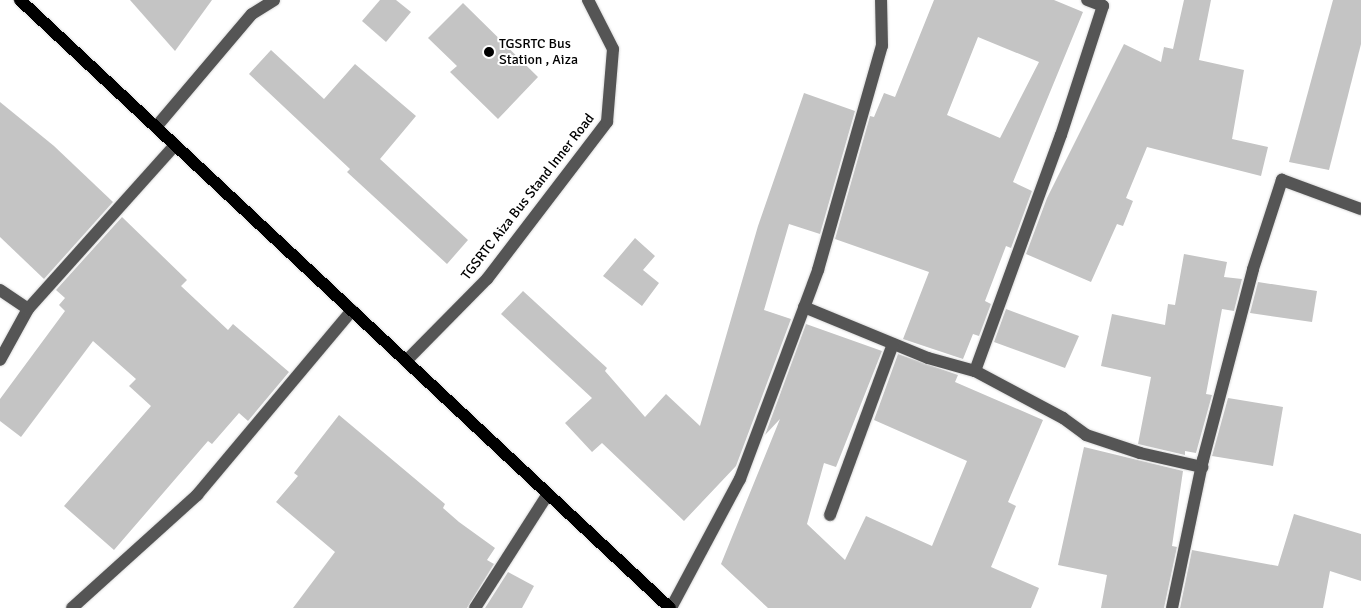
<!DOCTYPE html>
<html>
<head>
<meta charset="utf-8">
<style>
	body { margin:0 }
	#map { position:relative; width:1361px; height:608px; overflow:hidden; background:#fff; font-family:Signika,sans-serif }
	div>[style] { position:absolute }
	.building>* { inset:0; background:#c4c4c4 }
	.roads { filter:drop-shadow(0 0 1px #dbdbdb) drop-shadow(0 0 1px #dbdbdb) }
	.minor>* { height:12px; margin:-6px; padding:0 6px; transform-origin:6px; border-radius:6px; background:#555 }
	.major>* { height:12px; margin:-6px; padding:0 6px; transform-origin:6px; border-radius:6px; background:#000 }
	.dots>* { width:14px; height:14px; translate:-50% -50%; box-sizing:border-box; border:2px solid #fff; border-radius:50% }
	span { translate:-50% -50%; white-space:nowrap; text-align:center; line-height:1.15; -webkit-text-stroke:4px #fff; paint-order:stroke }
	.poi-label { font-size:14px; color:#000 }
	.left { translate:0 -50%; text-align:left }
	.street-label { font-size:14px; color:#000 }
</style>
</head>
<body>
<div id="map">
	<div class="building">
		<div style="clip-path:polygon(130px 0,212px 0,175px 51px)"></div>
		<div style="clip-path:polygon(380px 0,396px 0,411px 12px,386px 42px,362px 21px)"></div>
		<div style="clip-path:polygon(evenodd,934px 0,1054px 0,1083px 12px,1013px 182px,1032px 191px,1011px 248px,1006px 246px,985px 301px,991px 304px,979px 336px,973px 334px,963px 359px,903px 339px,929px 272px,835px 239px,870px 116px,874px 117px,884px 93px,895px 97px,934px 0,978px 37px,1039px 62px,1000px 138px,947px 115px,978px 37px)"></div>
		<div style="clip-path:polygon(1184px 0,1211px 0,1199px 60px,1244px 70px,1232px 139px,1268px 147px,1261px 176px,1147px 147px,1126px 198px,1133px 201px,1123px 226px,1117px 224px,1091px 282px,1026px 254px,1047px 198px,1124px 44px,1161px 62px,1164px 47px,1173px 49px)"></div>
		<div style="clip-path:polygon(1333px 0,1361px 0,1361px 44px,1329px 170px,1289px 162px)"></div>
		<div style="clip-path:polygon(463px 3px,538px 77px,498px 119px,450px 72px,457px 66px,428px 38px)"></div>
		<div style="clip-path:polygon(271px 50px,324px 99px,355px 64px,416px 116px,380px 159px,468px 240px,447px 264px,347px 172px,350px 169px,249px 74px)"></div>
		<div style="clip-path:polygon(804px 93px,855px 111px,820px 234px,789px 224px,764px 310px,791px 319px,736px 466px,684px 521px,602px 443px,592px 452px,565px 423px,592px 398px,501px 314px,523px 291px,607px 368px,605px 371px,645px 417px,666px 394px,700px 426px,758px 226px)"></div>
		<div style="clip-path:polygon(0 102px,54px 146px,113px 202px,44px 279px,0 237px)"></div>
		<div style="clip-path:polygon(122px 217px,187px 280px,181px 286px,228px 330px,233px 324px,289px 372px,248px 421px,239px 413px,212px 444px,208px 441px,114px 550px,64px 506px,151px 406px,129px 386px,136px 379px,93px 341px,21px 437px,0 421px,0 399px,65px 311px,59px 305px,65px 298px,56px 290px)"></div>
		<div style="clip-path:polygon(635px 238px,655px 256px,643px 270px,659px 283px,642px 306px,603px 276px)"></div>
		<div style="clip-path:polygon(1184px 254px,1227px 262px,1224px 277px,1242px 279px,1234px 311px,1222px 309px,1206px 394px,1212px 395px,1196px 453px,1185px 451px,1185px 455px,1138px 444px,1151px 377px,1101px 366px,1112px 314px,1165px 325px,1168px 304px,1175px 305px)"></div>
		<div style="clip-path:polygon(1258px 282px,1317px 291px,1312px 322px,1250px 313px)"></div>
		<div style="clip-path:polygon(1006px 309px,1079px 336px,1065px 368px,994px 342px)"></div>
		<div style="clip-path:polygon(806px 324px,882px 351px,836px 467px,824px 463px,807px 524px,845px 560px,866px 516px,932px 546px,967px 461px,874px 420px,898px 354px,958px 375px,955px 382px,1043px 420px,1008px 502px,1016px 506px,991px 567px,1039px 588px,1031px 608px,768px 608px,721px 564px,780px 419px,765px 435px)"></div>
		<div style="clip-path:polygon(1228px 398px,1283px 407px,1273px 466px,1212px 456px)"></div>
		<div style="clip-path:polygon(339px 415px,445px 504px,443px 508px,459px 522px,495px 548px,487px 560px,494px 564px,467px 608px,293px 608px,335px 552px,276px 502px,298px 476px,294px 473px)"></div>
		<div style="clip-path:polygon(1084px 447px,1183px 471px,1172px 546px,1177px 547px,1164px 608px,1101px 608px,1107px 575px,1058px 565px)"></div>
		<div style="clip-path:polygon(1294px 514px,1361px 534px,1361px 581px,1330px 571px,1323px 608px,1180px 608px,1192px 550px,1278px 566px)"></div>
		<div style="clip-path:polygon(508px 572px,534px 586px,522px 608px,485px 608px)"></div>
	</div>
	<div class="roads">
		<div class="minor">
			<div style="left:156px;top:127px;width:148px;rotate:-49.7deg"></div>
			<div style="left:252px;top:14px;width:26px;rotate:-32deg"></div>
			<div style="left:0;top:290px;width:34px;rotate:34deg"></div>
			<div style="left:28px;top:309px;width:58px;rotate:118.8deg"></div>
			<div style="left:804px;top:307px;width:134px;rotate:22.4deg"></div>
			<div style="left:928px;top:358px;width:49px;rotate:15.5deg"></div>
			<div style="left:975px;top:371px;width:251px;rotate:-70deg"></div>
			<div style="left:1061px;top:135px;width:136px;rotate:-72deg"></div>
			<div style="left:1103px;top:6px;width:17px;rotate:-159deg"></div>
			<div style="left:28px;top:309px;width:220px;rotate:-48.1deg"></div>
			<div style="left:406px;top:361px;width:115px;rotate:-45.4deg"></div>
			<div style="left:487px;top:279px;width:198px;rotate:-52.6deg"></div>
			<div style="left:607px;top:122px;width:73px;rotate:-85.3deg"></div>
			<div style="left:613px;top:49px;width:55px;rotate:-117deg"></div>
			<div style="left:975px;top:371px;width:100px;rotate:28.1deg"></div>
			<div style="left:1063px;top:418px;width:29px;rotate:36deg"></div>
			<div style="left:1086px;top:435px;width:57px;rotate:18.4deg"></div>
			<div style="left:1140px;top:453px;width:64px;rotate:12.7deg"></div>
			<div style="left:830px;top:515px;width:182px;rotate:-69.8deg"></div>
			<div style="left:72px;top:608px;width:169px;rotate:-42.1deg"></div>
			<div style="left:197px;top:495px;width:241px;rotate:-50deg"></div>
			<div style="left:475px;top:608px;width:135px;rotate:-57.4deg"></div>
			<div style="left:671px;top:608px;width:146px;rotate:-61.9deg"></div>
			<div style="left:740px;top:479px;width:223px;rotate:-69.5deg"></div>
			<div style="left:818px;top:270px;width:233px;rotate:-74.1deg"></div>
			<div style="left:882px;top:46px;width:46px;rotate:-91.2deg"></div>
			<div style="left:1172px;top:608px;width:151px;rotate:-78.2deg"></div>
			<div style="left:1203px;top:460px;width:197px;rotate:-75.3deg"></div>
			<div style="left:1253px;top:269px;width:94px;rotate:-72deg"></div>
			<div style="left:1282px;top:180px;width:84px;rotate:20.2deg"></div>
		</div>
		<div class="major">
			<div style="left:20px;top:0;width:890px;rotate:43.09deg"></div>
		</div>
	</div>
	<div class="dots">
		<div style="left:489px;top:52px;background:#000"></div>
	</div>
	<div class="poi-label">
		<span class="left" style="left:499px;top:52px">TGSRTC Bus<br>Station , Aiza</span>
	</div>
	<div class="street-label">
		<span style="left:528px;top:197px;rotate:-52deg">TGSRTC Aiza Bus Stand Inner Road</span>
	</div>
</div>
</body>
</html>
